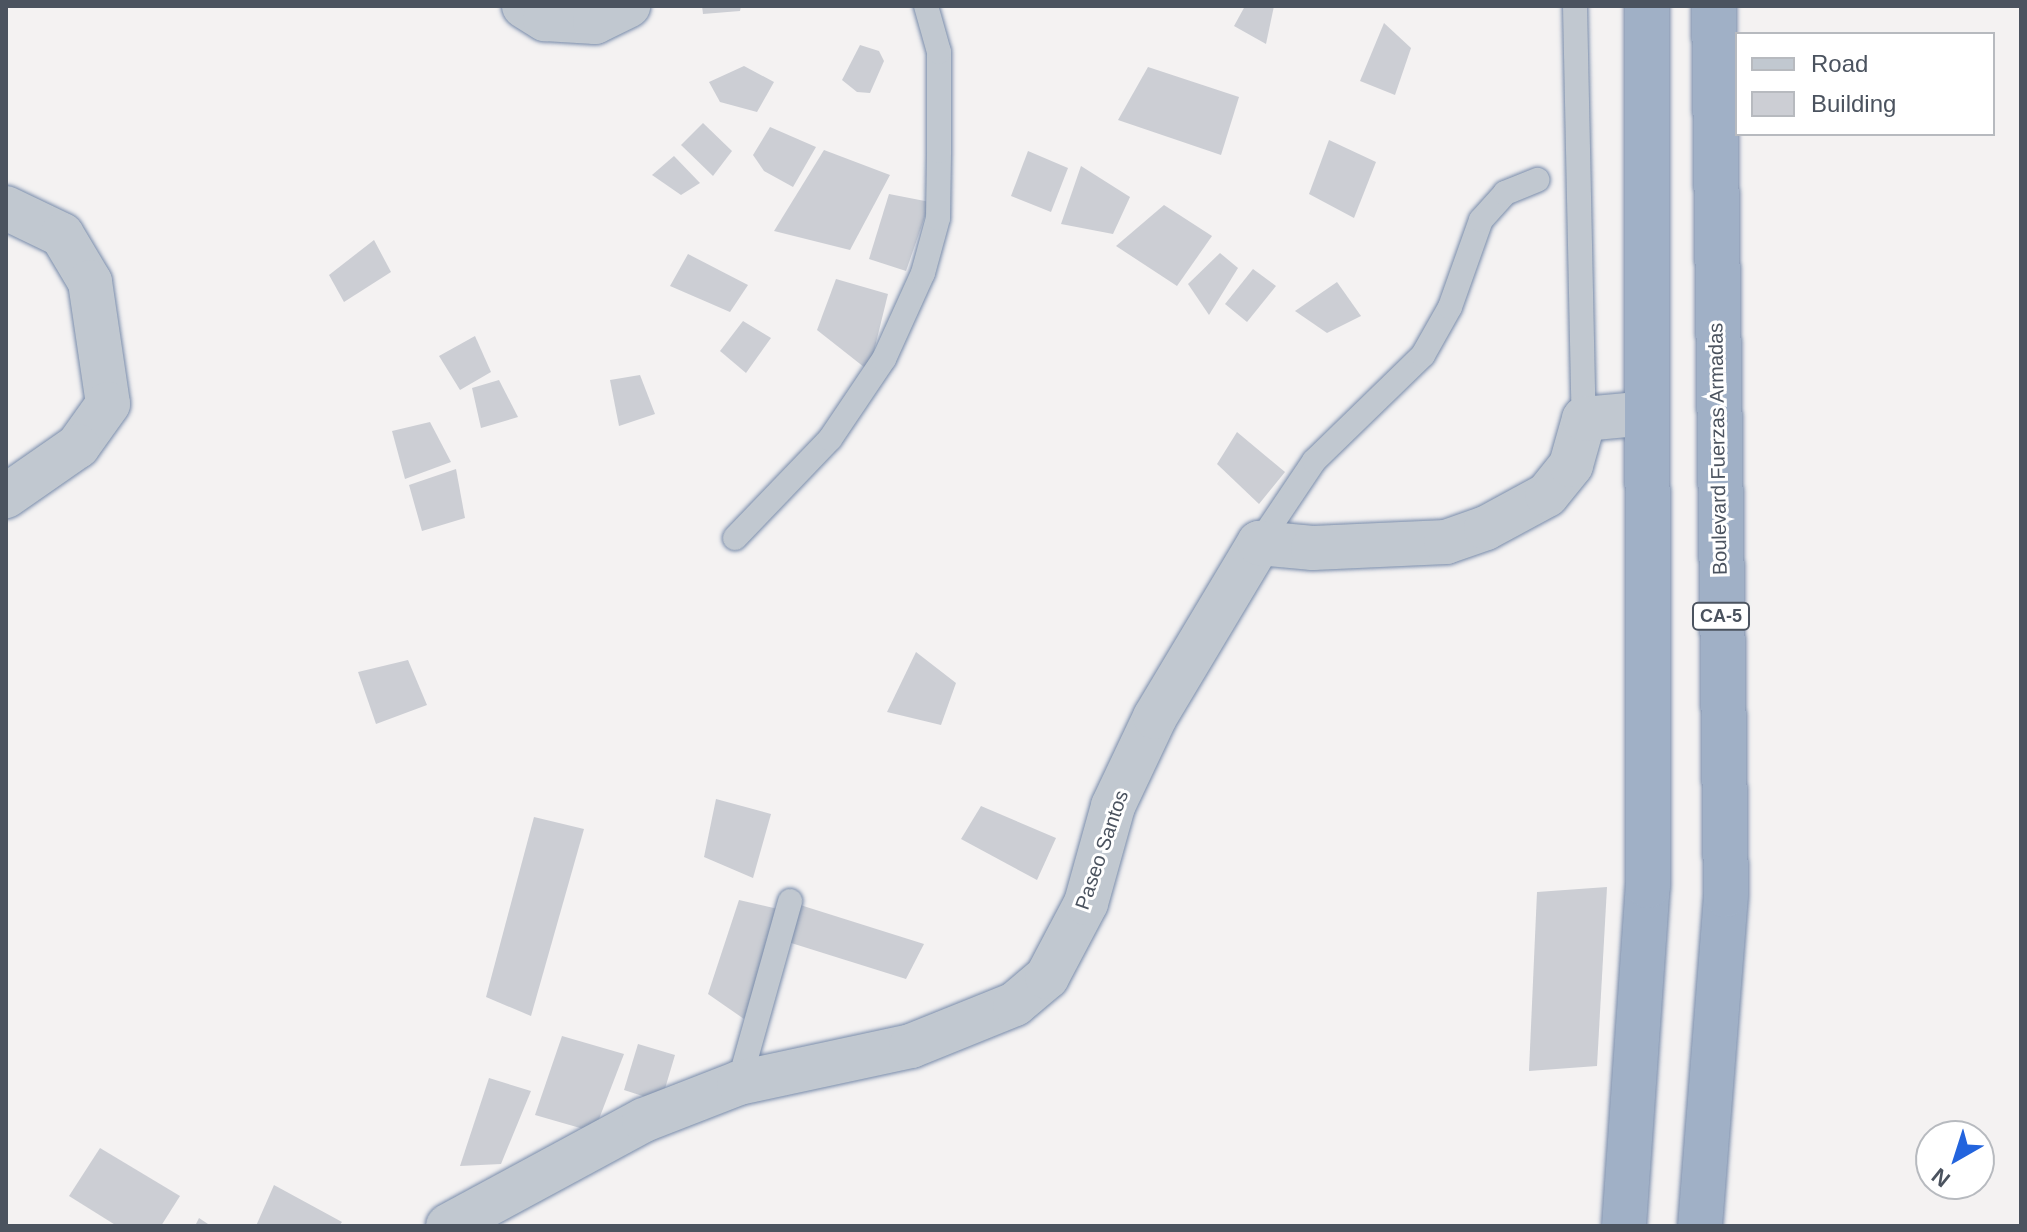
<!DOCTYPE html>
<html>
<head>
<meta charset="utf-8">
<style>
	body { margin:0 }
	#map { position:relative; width:2027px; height:1232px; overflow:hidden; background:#f4f2f2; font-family:Helvetica,sans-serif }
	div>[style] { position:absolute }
	.building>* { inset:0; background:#ccced4 }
	.roads { filter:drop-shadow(0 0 2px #788baa) drop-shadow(0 0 2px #788baa) }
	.service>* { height:24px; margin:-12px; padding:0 12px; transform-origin:12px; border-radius:12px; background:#c1c8d0 }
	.minor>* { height:44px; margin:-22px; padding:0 22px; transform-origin:22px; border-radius:22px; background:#c1c8d0 }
	.trunk>* { height:44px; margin:-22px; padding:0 22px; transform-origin:22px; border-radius:22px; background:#a0b0c6 }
	span { translate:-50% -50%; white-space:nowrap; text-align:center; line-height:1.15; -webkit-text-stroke:6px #fff; paint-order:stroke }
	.shield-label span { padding:2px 6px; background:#fff; border:2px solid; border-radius:6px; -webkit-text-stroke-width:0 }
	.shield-label { font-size:18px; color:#4b535f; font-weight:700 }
	.street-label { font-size:20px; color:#4b535f }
	.frame { position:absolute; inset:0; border:8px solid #4b535f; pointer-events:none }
	.legend { position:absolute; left:1735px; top:32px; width:260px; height:104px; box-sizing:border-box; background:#fff; border:2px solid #b7babf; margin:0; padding:10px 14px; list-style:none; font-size:24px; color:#4b535f }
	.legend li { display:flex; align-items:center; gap:16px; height:40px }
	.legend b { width:40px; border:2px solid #b7babf }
	.north { position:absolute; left:1915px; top:1120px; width:80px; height:80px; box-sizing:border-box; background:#fff; border:2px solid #b7babf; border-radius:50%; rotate:219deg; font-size:22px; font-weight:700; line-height:32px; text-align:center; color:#4b535f }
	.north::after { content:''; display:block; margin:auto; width:28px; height:36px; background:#2364dd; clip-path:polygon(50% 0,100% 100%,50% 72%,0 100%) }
</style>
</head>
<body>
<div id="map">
	<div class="building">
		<div style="clip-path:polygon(702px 6px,741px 6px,740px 11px,703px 14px)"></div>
		<div style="clip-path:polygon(1245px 6px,1274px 6px,1266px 44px,1234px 26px)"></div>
		<div style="clip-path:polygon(1384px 23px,1411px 48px,1395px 95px,1360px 81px)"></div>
		<div style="clip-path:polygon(860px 45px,879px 51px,884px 61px,870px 93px,857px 92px,842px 80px)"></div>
		<div style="clip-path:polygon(744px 66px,774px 82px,757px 112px,720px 102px,709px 82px)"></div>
		<div style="clip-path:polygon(1148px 67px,1239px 97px,1221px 155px,1118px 120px)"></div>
		<div style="clip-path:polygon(703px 123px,732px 151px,713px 176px,681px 145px)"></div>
		<div style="clip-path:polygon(770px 127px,816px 147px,793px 187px,764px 171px,753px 155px)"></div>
		<div style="clip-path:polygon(1329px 140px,1376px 162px,1354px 218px,1309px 194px)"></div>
		<div style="clip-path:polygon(824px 150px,890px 175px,850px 250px,774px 231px)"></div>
		<div style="clip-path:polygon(1028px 151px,1068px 168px,1051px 212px,1011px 196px)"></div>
		<div style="clip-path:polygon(674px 156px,700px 183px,681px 195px,652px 175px)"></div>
		<div style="clip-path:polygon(1081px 166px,1130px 197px,1113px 234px,1061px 224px)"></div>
		<div style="clip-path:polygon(889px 194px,930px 202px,906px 271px,869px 259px)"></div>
		<div style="clip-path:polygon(1164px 205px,1212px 236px,1177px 286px,1116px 246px)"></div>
		<div style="clip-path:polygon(374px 240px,391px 272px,344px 302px,329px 275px)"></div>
		<div style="clip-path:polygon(1220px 253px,1238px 268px,1209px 315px,1188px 284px)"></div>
		<div style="clip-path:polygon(688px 254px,748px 285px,730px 312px,670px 286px)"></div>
		<div style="clip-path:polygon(1253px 269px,1276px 286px,1247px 322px,1225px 304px)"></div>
		<div style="clip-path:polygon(836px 279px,888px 294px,869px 371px,817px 330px)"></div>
		<div style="clip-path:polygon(1337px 282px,1361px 316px,1327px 333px,1295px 311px)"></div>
		<div style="clip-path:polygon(743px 321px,771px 338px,746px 373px,720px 351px)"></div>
		<div style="clip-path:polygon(475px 336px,491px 372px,460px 390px,439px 356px)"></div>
		<div style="clip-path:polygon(640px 375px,655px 414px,619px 426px,610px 380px)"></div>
		<div style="clip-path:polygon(499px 380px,518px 417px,481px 428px,472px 388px)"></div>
		<div style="clip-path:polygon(430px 422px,451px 462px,405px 479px,392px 431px)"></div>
		<div style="clip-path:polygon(1237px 432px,1285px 472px,1259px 504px,1217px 464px)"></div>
		<div style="clip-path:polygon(456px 469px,465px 518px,422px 531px,409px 485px)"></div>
		<div style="clip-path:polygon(916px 652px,956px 683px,941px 725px,887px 712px)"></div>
		<div style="clip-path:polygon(408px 660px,427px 705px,376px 724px,358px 672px)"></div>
		<div style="clip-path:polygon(716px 799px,771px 814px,753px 878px,704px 857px)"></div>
		<div style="clip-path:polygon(981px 806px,1056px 838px,1037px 880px,961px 839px)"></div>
		<div style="clip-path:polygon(534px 817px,584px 829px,531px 1016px,486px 997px)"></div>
		<div style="clip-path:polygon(1607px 887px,1597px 1066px,1529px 1071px,1537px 892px)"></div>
		<div style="clip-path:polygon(739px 900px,778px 909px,744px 1019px,708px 994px)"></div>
		<div style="clip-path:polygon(797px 904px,924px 944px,906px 979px,788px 942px)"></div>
		<div style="clip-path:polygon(562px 1036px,624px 1054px,594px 1132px,535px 1115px)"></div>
		<div style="clip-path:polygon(638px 1044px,675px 1055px,661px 1102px,624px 1090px)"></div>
		<div style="clip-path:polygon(489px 1078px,531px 1091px,501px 1164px,460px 1166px)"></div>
		<div style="clip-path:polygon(100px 1148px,180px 1196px,161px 1226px,117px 1226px,69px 1196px)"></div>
		<div style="clip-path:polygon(274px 1185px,342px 1222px,339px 1226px,256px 1226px)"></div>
		<div style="clip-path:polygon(199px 1218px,211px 1226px,195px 1226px)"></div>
	</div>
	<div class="roads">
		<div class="service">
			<div style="left:1575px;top:6px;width:413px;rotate:88.8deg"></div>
			<div style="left:735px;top:538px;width:137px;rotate:-46.2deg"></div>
			<div style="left:830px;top:439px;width:97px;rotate:-56deg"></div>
			<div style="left:884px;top:359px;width:94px;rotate:-65.6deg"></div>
			<div style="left:923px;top:273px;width:57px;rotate:-74.7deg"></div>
			<div style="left:938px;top:218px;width:67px;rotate:-89.1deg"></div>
			<div style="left:939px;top:151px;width:99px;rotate:-90deg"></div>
			<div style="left:939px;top:52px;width:48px;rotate:-105.8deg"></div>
			<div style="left:1259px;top:543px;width:99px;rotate:-56.1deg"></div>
			<div style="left:1314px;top:461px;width:152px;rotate:-44.2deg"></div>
			<div style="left:1423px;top:355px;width:55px;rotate:-60.6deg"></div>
			<div style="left:1450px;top:307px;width:92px;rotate:-70.4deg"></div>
			<div style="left:1481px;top:220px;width:36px;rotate:-48deg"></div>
			<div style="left:1505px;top:193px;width:35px;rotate:-22deg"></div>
			<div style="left:739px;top:1083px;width:189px;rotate:-74.3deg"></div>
		</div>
		<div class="minor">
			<div style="left:524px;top:6px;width:25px;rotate:32deg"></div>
			<div style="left:545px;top:19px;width:50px;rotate:3.4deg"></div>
			<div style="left:595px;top:22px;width:37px;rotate:-26deg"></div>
			<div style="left:6px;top:208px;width:62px;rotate:25.7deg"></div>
			<div style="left:62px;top:235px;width:55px;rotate:59.2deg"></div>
			<div style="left:90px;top:282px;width:123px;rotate:81.6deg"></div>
			<div style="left:108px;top:404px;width:52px;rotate:125.5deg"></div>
			<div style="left:78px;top:446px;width:88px;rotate:145.2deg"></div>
			<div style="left:448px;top:1226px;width:223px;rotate:-28.4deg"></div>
			<div style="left:644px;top:1120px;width:102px;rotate:-21.3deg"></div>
			<div style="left:739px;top:1083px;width:176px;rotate:-12.1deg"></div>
			<div style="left:911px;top:1046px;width:112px;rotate:-22deg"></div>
			<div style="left:1015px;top:1004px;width:42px;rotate:-40.2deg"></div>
			<div style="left:1047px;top:977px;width:84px;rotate:-62.2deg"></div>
			<div style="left:1086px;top:903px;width:101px;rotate:-74.4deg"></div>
			<div style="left:1113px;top:806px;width:98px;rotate:-64.7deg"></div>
			<div style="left:1155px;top:717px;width:203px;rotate:-59.1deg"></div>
			<div style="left:1259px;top:543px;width:54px;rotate:5.3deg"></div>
			<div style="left:1313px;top:548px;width:133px;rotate:-2.6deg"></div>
			<div style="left:1446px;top:542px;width:42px;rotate:-19.3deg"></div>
			<div style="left:1486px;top:528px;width:69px;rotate:-28.4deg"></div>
			<div style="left:1547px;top:495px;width:38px;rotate:-51deg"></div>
			<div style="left:1571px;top:465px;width:48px;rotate:-74.2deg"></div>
			<div style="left:1584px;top:419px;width:63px;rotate:-5.4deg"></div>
		</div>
		<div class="trunk">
			<div style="left:1624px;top:1226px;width:341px;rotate:-86deg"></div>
			<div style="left:1648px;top:886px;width:880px;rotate:-90.07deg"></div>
			<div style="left:1700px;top:1226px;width:332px;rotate:-85.5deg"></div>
			<div style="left:1726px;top:895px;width:889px;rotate:-90.77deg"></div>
		</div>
	</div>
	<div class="shield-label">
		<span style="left:1721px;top:616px">CA-5</span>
	</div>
	<div class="street-label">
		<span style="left:1718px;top:449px;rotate:-91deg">Boulevard Fuerzas Armadas</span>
		<span style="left:1102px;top:850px;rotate:-71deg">Paseo Santos</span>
	</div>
	<div class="frame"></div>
	<ul class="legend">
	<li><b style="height:10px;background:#c1c8d0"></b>Road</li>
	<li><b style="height:22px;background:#ccced4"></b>Building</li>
	</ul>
	<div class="north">N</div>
</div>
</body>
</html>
